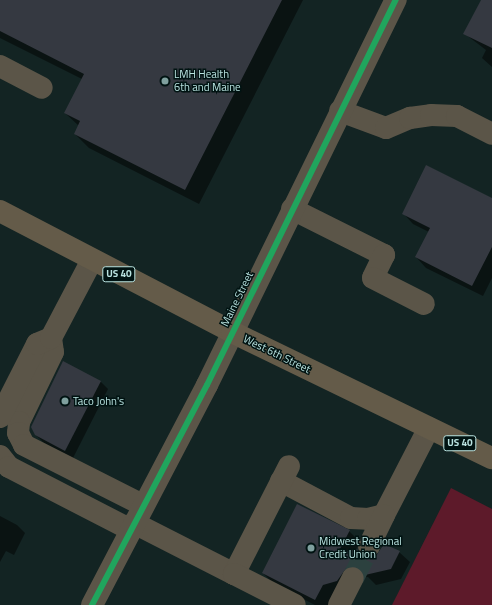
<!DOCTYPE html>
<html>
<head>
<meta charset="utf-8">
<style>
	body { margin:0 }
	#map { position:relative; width:492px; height:605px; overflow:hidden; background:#132423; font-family:"Titillium Web",sans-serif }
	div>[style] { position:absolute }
	.green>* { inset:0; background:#5d1a2a }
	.shadow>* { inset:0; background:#0007 }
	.building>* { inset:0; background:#353941 }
	.minor-tunnel>* { height:22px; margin-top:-11px; transform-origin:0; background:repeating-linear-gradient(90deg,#2c413f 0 22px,transparent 0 33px) }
	.minor>* { height:22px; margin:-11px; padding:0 11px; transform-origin:11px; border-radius:11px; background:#5b5548 }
	.highway>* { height:22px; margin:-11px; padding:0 11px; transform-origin:11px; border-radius:11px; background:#645b49 }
	.cycleway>* { height:6px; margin:-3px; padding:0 3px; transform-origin:3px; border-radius:3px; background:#20a55d }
	.dots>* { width:11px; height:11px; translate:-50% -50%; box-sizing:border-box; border:2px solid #001312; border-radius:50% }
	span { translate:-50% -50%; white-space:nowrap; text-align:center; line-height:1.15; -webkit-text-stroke:3px #001312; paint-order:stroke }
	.shield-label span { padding:1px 3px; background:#001312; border:1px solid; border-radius:3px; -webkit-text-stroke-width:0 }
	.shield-label { font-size:10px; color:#b9e3e0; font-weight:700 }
	.poi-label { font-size:11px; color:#b9e3e0 }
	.left { translate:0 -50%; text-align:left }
	.street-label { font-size:11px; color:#b9e3e0 }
</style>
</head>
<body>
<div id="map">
	<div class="green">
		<div style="clip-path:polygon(451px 488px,492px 509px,492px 605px,392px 605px)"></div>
	</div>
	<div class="shadow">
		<div style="clip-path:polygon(0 0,303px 0,199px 204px,89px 148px,75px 134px,79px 126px,65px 113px,82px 79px,0 38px)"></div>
		<div style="clip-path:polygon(492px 6px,492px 67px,482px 58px,486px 50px,465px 34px)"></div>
		<div style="clip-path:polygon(492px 200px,492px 278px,483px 296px,426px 268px,416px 257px,429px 232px,413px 224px,403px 213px)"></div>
		<div style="clip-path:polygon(63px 362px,101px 382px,108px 389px,73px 458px,44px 443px,36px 435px)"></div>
		<div style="clip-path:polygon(0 516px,17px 525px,25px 533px,14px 555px,6px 551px,0 562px)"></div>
		<div style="clip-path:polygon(349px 531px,360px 542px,356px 549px,365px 558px,399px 552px,410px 562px,401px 579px,376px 585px,368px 577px,357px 578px,328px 605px,315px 605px,274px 584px,263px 573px)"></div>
	</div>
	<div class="building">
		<div style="clip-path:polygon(0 0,282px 0,185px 190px,74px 134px,80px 121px,64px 113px,84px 74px,0 31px)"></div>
		<div style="clip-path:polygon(481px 0,492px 0,492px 48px,463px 34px)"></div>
		<div style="clip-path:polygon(426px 165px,492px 198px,492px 247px,472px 286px,415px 257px,430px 228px,402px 214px)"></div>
		<div style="clip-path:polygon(63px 361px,101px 381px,65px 451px,35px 435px,31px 427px)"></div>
		<div style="clip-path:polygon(297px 504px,350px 530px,338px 553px,357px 549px,363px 557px,370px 558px,376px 556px,384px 544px,400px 551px,391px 569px,365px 575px,358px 567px,347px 567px,337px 581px,323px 585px,315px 600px,262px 573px)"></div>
	</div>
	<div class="minor-tunnel">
		<div style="left:353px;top:578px;width:36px;rotate:-63deg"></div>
	</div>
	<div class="minor">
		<div style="left:0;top:66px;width:47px;rotate:27.6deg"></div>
		<div style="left:340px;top:111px;width:49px;rotate:20.3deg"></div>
		<div style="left:386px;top:128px;width:26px;rotate:-23deg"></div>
		<div style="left:410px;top:118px;width:21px;rotate:-8deg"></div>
		<div style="left:431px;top:115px;width:26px;rotate:2deg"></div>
		<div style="left:457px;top:116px;width:39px;rotate:27deg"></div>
		<div style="left:292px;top:209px;width:103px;rotate:26.6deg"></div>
		<div style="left:384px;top:255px;width:25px;rotate:116deg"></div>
		<div style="left:373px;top:278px;width:57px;rotate:27deg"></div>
		<div style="left:51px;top:338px;width:14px;rotate:82deg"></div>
		<div style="left:53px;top:352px;width:78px;rotate:115.9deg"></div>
		<div style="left:19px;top:422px;width:11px;rotate:95deg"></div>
		<div style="left:18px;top:433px;width:13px;rotate:63deg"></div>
		<div style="left:24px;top:445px;width:133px;rotate:26.8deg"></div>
		<div style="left:0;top:417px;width:82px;rotate:-63.1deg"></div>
		<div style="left:37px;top:344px;width:15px;rotate:-23deg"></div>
		<div style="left:51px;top:338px;width:88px;rotate:-62.3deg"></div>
		<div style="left:0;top:456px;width:14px;rotate:51deg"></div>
		<div style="left:9px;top:467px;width:137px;rotate:27.3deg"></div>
		<div style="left:281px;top:481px;width:79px;rotate:27.9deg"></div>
		<div style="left:351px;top:518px;width:17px;rotate:3deg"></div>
		<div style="left:368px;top:519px;width:16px;rotate:-14deg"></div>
		<div style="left:384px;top:515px;width:98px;rotate:-62.7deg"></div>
		<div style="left:134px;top:523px;width:112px;rotate:27deg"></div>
		<div style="left:234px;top:574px;width:121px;rotate:-63deg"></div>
		<div style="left:369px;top:546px;width:34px;rotate:-64deg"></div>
		<div style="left:234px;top:574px;width:68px;rotate:26.9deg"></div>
		<div style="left:92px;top:605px;width:248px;rotate:-62.4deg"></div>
		<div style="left:207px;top:385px;width:429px;rotate:-63.9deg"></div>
		<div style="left:339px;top:605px;width:30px;rotate:-63deg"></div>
	</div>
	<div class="highway">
		<div style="left:0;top:211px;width:262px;rotate:27.5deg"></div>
		<div style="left:232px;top:332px;width:289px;rotate:25.9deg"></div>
	</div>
	<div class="cycleway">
		<div style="left:92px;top:605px;width:248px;rotate:-62.4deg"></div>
		<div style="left:207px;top:385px;width:429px;rotate:-63.9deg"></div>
	</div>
	<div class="dots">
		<div style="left:165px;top:81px;background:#7fa09e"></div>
		<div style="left:65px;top:401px;background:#7fa09e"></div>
		<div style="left:311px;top:548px;background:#7fa09e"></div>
	</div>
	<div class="shield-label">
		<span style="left:119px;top:274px">US 40</span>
		<span style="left:460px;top:443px">US 40</span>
	</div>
	<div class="poi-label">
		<span class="left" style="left:174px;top:81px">LMH Health<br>6th and Maine</span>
		<span class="left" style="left:73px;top:401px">Taco John's</span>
		<span class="left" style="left:319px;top:548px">Midwest Regional<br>Credit Union</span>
	</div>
	<div class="street-label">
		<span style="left:237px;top:299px;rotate:-64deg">Maine Street</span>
		<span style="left:277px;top:354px;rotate:26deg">West 6th Street</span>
	</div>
</div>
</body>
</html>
